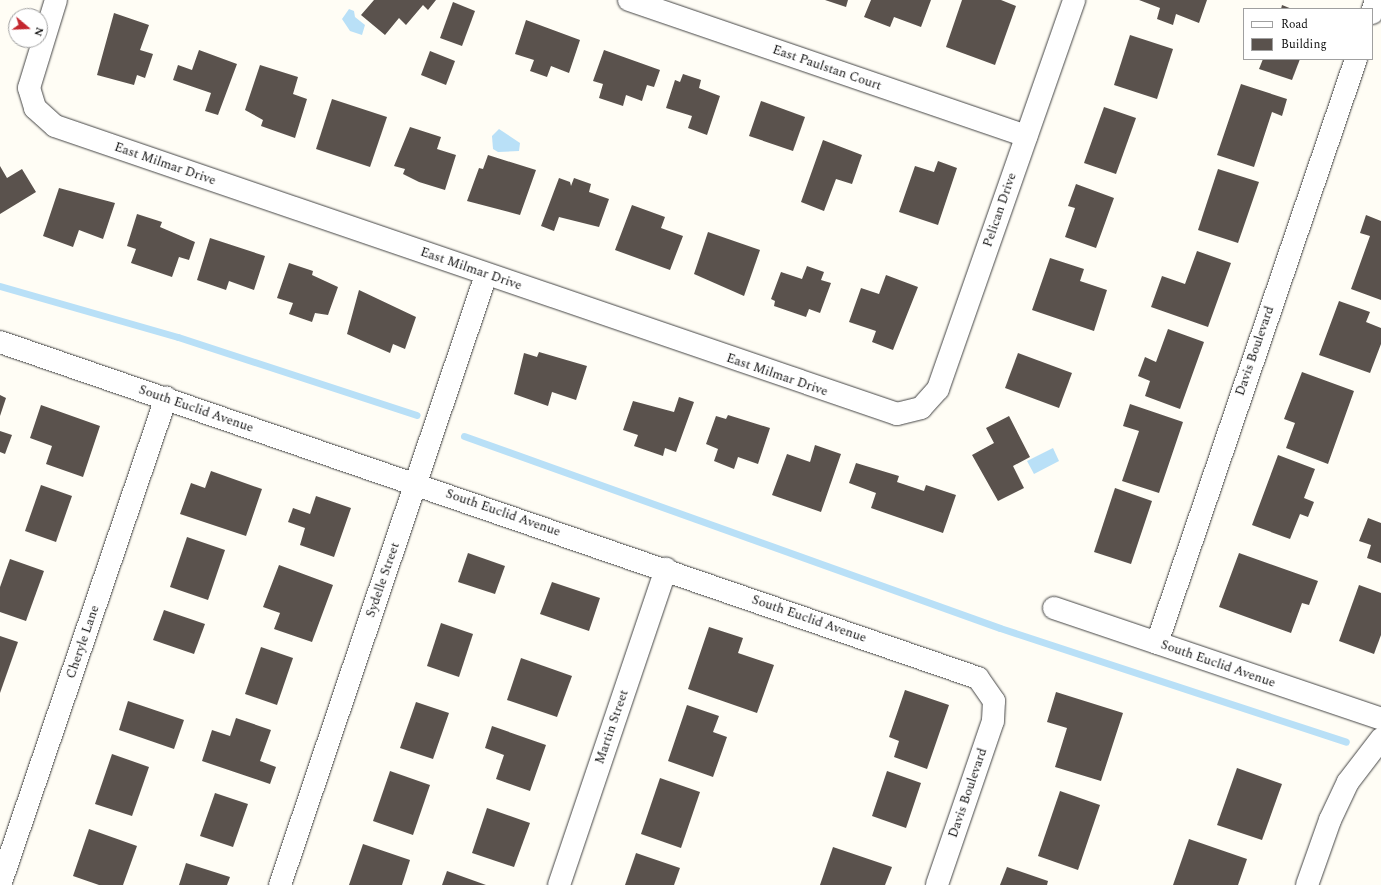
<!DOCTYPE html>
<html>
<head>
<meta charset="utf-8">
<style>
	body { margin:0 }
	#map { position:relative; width:1381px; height:885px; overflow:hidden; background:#fffdf5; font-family:Spectral,serif }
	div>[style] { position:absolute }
	.water>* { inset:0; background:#b9e0f7 }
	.stream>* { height:7px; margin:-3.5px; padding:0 3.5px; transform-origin:3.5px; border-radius:3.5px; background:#b9e0f7 }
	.building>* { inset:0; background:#5a524d }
	.roads { filter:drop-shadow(0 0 1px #444) drop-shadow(0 0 1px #444) }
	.minor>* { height:22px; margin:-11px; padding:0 11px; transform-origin:11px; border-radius:11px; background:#fff }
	span { translate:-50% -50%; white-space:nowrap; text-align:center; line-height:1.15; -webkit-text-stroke:4px #fff; paint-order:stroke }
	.street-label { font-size:13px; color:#111 }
	.legend { position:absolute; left:1243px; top:8px; width:130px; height:52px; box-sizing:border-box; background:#fff; border:1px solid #a0a0a0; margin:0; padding:5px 7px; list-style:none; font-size:12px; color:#111 }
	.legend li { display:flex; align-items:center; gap:8px; height:20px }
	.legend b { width:20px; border:1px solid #a0a0a0 }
	.north { position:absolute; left:8px; top:8px; width:40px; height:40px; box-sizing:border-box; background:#fff; border:1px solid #a0a0a0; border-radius:50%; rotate:109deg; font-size:11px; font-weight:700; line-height:16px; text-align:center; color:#111 }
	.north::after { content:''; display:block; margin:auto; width:14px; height:18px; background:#c4262e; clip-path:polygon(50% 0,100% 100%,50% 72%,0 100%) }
</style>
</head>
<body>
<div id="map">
	<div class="water">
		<div style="clip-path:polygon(349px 9px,354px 11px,355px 17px,365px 25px,362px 35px,350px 31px,342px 19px)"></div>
		<div style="clip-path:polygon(499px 129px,520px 143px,519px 151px,498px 152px,493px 149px,492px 136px)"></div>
		<div style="clip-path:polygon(1053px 448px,1059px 461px,1034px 474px,1027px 461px)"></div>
	</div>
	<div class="stream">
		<div style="left:0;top:286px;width:185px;rotate:16deg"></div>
		<div style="left:178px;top:337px;width:251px;rotate:18.1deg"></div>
		<div style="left:464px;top:436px;width:569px;rotate:19.71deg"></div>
		<div style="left:1000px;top:628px;width:364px;rotate:18.2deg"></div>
	</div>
	<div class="building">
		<div style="clip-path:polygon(374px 0,436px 0,428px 10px,423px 5px,406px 25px,399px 18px,385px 35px,361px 15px)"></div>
		<div style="clip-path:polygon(825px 0,848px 0,846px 7px)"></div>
		<div style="clip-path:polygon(871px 0,931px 0,921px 27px,894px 17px,890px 27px,864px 17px)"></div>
		<div style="clip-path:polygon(962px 0,1001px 0,1016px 6px,995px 65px,946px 47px)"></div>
		<div style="clip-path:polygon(1139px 0,1207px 0,1199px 23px,1176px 14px,1173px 25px,1157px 19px,1160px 8px)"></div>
		<div style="clip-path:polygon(453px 2px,475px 11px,462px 46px,440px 38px)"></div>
		<div style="clip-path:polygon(1282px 5px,1292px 9px,1281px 9px)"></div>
		<div style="clip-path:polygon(114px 13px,149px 25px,140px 50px,153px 54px,145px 78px,137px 75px,134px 85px,97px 75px)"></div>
		<div style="clip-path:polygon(526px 20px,580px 40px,569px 73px,551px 66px,547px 77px,530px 71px,534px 60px,515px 54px)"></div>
		<div style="clip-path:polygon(1130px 35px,1173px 49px,1157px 99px,1114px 85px)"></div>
		<div style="clip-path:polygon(199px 50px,237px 64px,218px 115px,205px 111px,211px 93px,173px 80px,178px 65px,192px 70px)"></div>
		<div style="clip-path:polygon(604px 50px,660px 70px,654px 87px,647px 85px,642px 101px,626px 95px,623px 106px,599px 98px,603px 84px,593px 81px)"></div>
		<div style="clip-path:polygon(430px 51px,455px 61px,446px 85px,421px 75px)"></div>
		<div style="clip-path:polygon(1263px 59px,1300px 59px,1292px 80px,1259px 69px)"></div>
		<div style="clip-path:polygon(260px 65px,298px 77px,293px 94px,307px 99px,295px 138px,261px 126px,263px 120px,245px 110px)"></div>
		<div style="clip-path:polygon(683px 74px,701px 80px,699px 88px,720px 96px,707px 135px,688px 128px,692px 116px,666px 108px,675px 80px,680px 82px)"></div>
		<div style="clip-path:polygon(1241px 84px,1287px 99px,1282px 116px,1272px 112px,1254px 167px,1217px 155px)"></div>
		<div style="clip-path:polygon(332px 99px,387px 117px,370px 167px,316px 149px)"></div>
		<div style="clip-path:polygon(761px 101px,805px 117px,793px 151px,749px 136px)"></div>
		<div style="clip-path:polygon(1104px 107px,1136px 118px,1116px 174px,1084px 163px)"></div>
		<div style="clip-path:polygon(410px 127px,441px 137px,437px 149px,456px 155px,445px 190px,419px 182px,403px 174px,405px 169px,394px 166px)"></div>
		<div style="clip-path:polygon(823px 140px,862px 155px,852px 184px,836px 179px,824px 211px,801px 202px)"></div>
		<div style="clip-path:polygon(488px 155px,536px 170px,520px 215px,467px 201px,479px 168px,483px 169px)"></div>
		<div style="clip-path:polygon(938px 161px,957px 168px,938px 225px,899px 212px,915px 166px,934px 172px)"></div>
		<div style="clip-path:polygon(0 166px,7px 178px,22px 169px,36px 192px,0 214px)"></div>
		<div style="clip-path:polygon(1218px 169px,1259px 182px,1238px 243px,1198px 230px)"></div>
		<div style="clip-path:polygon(559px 178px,570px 182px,571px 186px,574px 178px,591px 184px,589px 192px,609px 199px,599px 227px,559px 217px,554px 231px,541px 226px)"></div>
		<div style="clip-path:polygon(1076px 184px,1114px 198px,1096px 248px,1065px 237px,1075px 208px,1068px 206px)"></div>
		<div style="clip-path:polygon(59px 188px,115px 203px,103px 239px,79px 230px,73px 247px,43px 236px)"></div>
		<div style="clip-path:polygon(632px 205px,665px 217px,661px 228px,683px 236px,670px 270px,615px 250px)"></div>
		<div style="clip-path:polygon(137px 214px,162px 222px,160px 227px,195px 242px,189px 260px,179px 257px,172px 277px,131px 263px,136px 249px,127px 246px)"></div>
		<div style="clip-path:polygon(1366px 215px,1381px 221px,1381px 300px,1351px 289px,1370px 236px,1360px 233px)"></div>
		<div style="clip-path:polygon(708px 232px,760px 250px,744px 296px,694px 274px)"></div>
		<div style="clip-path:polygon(210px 238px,265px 256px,254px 290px,229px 281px,226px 290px,197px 280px)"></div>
		<div style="clip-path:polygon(1197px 251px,1231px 263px,1208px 327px,1151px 307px,1162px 276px,1185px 284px)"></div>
		<div style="clip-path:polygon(1050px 258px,1084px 269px,1080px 281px,1107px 290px,1094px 331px,1032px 310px)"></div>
		<div style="clip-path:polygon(289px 263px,313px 271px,312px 275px,338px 287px,328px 315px,315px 313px,312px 322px,289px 314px,293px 303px,277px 298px)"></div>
		<div style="clip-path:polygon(807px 266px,824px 272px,821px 280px,831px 283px,820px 313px,809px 309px,806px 317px,774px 306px,775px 301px,771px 299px,781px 272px,802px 279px)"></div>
		<div style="clip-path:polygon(886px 275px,918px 287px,893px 350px,872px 342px,876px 331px,849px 322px,861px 288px,879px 294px)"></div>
		<div style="clip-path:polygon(359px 290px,416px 317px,405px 349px,393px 344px,390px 353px,347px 334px)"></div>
		<div style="clip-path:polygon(1339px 301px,1370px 312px,1366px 322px,1381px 328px,1381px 344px,1370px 373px,1319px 355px)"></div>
		<div style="clip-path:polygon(1168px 329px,1204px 342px,1180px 409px,1145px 396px,1150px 381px,1138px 376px,1145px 357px,1156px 362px)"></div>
		<div style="clip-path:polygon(539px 352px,587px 366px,576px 400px,552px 392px,548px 406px,514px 394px,524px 353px,537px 357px)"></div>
		<div style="clip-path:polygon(1018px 353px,1072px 373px,1059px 408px,1005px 388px)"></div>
		<div style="clip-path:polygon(1302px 372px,1354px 391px,1328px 464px,1286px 448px,1295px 423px,1284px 419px)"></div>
		<div style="clip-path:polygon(0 395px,6px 398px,0 416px)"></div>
		<div style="clip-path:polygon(679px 397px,694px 402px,676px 452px,665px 448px,663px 456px,634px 446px,638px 435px,623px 430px,633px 401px,674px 412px)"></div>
		<div style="clip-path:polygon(1130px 404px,1183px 422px,1159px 493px,1122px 481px,1139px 431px,1123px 426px)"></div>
		<div style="clip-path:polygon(41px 405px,100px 426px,83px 477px,46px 464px,52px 446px,30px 438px)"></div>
		<div style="clip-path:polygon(728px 415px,770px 428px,758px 464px,738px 457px,734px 469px,714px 461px,718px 449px,706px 444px,716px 416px,726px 419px)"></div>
		<div style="clip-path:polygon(1009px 416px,1030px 457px,1013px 466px,1024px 488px,998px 501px,972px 455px,994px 443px,986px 428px)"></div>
		<div style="clip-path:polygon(0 431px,12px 435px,5px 454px,0 452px)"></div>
		<div style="clip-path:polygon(815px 445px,841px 454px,821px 512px,772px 495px,787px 454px,810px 462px)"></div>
		<div style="clip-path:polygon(1278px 455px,1315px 469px,1304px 498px,1314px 502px,1308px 517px,1300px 514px,1290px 539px,1252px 525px)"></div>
		<div style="clip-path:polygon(856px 463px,899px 476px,897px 482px,924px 491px,926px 485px,956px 495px,943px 533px,871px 508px,876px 493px,849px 483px)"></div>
		<div style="clip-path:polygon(211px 471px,262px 489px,246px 536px,180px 514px,191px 483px,205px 488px)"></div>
		<div style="clip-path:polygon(41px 485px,72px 496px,56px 542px,25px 531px)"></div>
		<div style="clip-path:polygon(1115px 488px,1152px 501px,1131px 564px,1094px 552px)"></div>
		<div style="clip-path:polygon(316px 496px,351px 508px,334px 557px,300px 545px,305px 528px,288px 522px,293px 508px,310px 514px)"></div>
		<div style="clip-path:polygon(1368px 518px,1381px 523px,1381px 563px,1367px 558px,1371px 545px,1359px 541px)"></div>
		<div style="clip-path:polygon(187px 537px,225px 550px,208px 600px,170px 587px)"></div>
		<div style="clip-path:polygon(468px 553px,505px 566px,495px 594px,458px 582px)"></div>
		<div style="clip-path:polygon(1239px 553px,1318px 581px,1309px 605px,1302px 603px,1291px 633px,1219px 607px)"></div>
		<div style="clip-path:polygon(10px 559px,44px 571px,26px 621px,0 612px,0 587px)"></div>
		<div style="clip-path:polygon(279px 565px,333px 585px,312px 642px,274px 629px,280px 613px,263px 607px)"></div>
		<div style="clip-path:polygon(552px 582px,600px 598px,589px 631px,540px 614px)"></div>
		<div style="clip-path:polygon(1359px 585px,1381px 593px,1381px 635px,1374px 654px,1339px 641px)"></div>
		<div style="clip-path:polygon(164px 610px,205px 624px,194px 654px,153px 640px)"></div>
		<div style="clip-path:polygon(441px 623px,473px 634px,459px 677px,427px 666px)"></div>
		<div style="clip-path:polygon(709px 627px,743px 638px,738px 653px,774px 665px,757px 713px,688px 689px)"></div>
		<div style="clip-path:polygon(0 636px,18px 642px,0 693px)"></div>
		<div style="clip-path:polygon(261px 647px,293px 658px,277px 705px,245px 694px)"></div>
		<div style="clip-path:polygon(521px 658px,572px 676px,557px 717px,507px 700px)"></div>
		<div style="clip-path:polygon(905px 690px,949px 705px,927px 769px,894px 757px,899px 741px,889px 737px)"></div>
		<div style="clip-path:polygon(1056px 692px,1123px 713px,1101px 781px,1055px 767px,1067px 728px,1047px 722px)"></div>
		<div style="clip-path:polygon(128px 701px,184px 720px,174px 749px,119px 730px)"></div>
		<div style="clip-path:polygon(416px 702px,449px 713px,433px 759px,400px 748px)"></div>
		<div style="clip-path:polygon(687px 705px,719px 716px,713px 732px,727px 737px,713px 777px,668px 761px)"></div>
		<div style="clip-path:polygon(236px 718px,271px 730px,260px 761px,276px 767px,270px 784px,202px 761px,212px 730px,230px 736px)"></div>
		<div style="clip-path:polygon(492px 726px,546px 745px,530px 791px,496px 779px,504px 755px,485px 748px)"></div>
		<div style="clip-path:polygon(112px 754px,149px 767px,132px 816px,95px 804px)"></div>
		<div style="clip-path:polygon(1237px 768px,1282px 784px,1262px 840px,1217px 825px)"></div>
		<div style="clip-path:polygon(390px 771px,430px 785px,413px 835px,373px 821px)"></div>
		<div style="clip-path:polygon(887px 771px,921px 783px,906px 828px,872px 816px)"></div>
		<div style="clip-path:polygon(660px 778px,700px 792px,681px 848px,641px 834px)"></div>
		<div style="clip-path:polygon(1060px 791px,1100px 805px,1078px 870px,1038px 856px)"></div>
		<div style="clip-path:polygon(215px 793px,248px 804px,233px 847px,200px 836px)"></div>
		<div style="clip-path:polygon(487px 808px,530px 823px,514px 867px,472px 853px)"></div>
		<div style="clip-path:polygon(89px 829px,137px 846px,123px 885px,99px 885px,73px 876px)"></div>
		<div style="clip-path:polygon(1189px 839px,1247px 859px,1238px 885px,1173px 885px)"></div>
		<div style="clip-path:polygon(363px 844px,410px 860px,402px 885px,349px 885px)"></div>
		<div style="clip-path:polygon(833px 847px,892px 867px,885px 885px,820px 885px)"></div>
		<div style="clip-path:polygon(636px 853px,680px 868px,674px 885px,625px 885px)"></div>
		<div style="clip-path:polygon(186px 863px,230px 877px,227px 885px,179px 885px)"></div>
		<div style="clip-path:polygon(1007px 867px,1048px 881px,1047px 885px,1000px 885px)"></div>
		<div style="clip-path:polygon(447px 871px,486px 885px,442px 885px)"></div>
	</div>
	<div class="roads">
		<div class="minor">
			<div style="left:56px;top:0;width:92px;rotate:107.1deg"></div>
			<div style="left:29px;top:88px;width:21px;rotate:73deg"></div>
			<div style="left:35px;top:108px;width:27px;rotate:42deg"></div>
			<div style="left:55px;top:126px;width:890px;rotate:18.88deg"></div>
			<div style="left:897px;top:414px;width:25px;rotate:-14deg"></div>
			<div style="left:921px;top:408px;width:25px;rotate:-48deg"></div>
			<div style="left:938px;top:389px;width:412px;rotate:-70.7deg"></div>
			<div style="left:629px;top:0;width:420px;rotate:18.9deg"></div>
			<div style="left:1372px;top:13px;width:14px;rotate:-73deg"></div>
			<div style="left:0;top:342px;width:1034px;rotate:18.96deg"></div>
			<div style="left:978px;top:678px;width:28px;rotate:55deg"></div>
			<div style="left:994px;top:701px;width:20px;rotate:93deg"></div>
			<div style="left:993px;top:721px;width:173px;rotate:108.9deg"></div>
			<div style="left:1054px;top:608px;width:345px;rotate:18.7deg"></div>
			<div style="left:1157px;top:643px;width:617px;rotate:-71.18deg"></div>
			<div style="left:0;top:885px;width:515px;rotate:-71.18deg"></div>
			<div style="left:280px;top:885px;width:644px;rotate:-71.34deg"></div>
			<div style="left:559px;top:885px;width:334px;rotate:-71.3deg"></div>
			<div style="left:1307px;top:885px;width:69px;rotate:-70.5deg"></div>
			<div style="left:1330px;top:820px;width:42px;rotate:-64.7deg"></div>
			<div style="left:1348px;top:782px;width:54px;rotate:-52.5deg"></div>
		</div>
	</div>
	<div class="street-label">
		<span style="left:827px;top:68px;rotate:19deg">East Paulstan Court</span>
		<span style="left:165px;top:164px;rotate:19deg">East Milmar Drive</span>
		<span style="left:1000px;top:210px;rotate:-71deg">Pelican Drive</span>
		<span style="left:471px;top:269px;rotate:19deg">East Milmar Drive</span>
		<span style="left:1255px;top:351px;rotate:-71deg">Davis Boulevard</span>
		<span style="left:777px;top:375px;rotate:19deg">East Milmar Drive</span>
		<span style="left:196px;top:409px;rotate:19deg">South Euclid Avenue</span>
		<span style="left:503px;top:513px;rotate:19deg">South Euclid Avenue</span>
		<span style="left:383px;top:580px;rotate:-71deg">Sydelle Street</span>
		<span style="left:809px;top:619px;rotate:19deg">South Euclid Avenue</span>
		<span style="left:83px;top:642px;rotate:-71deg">Cheryle Lane</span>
		<span style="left:1218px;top:664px;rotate:19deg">South Euclid Avenue</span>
		<span style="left:612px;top:727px;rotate:-71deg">Martin Street</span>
		<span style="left:968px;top:793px;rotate:-71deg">Davis Boulevard</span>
	</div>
	<ul class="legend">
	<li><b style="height:5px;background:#fff"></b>Road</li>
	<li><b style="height:11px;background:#5a524d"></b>Building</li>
	</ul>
	<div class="north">N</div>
</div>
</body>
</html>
